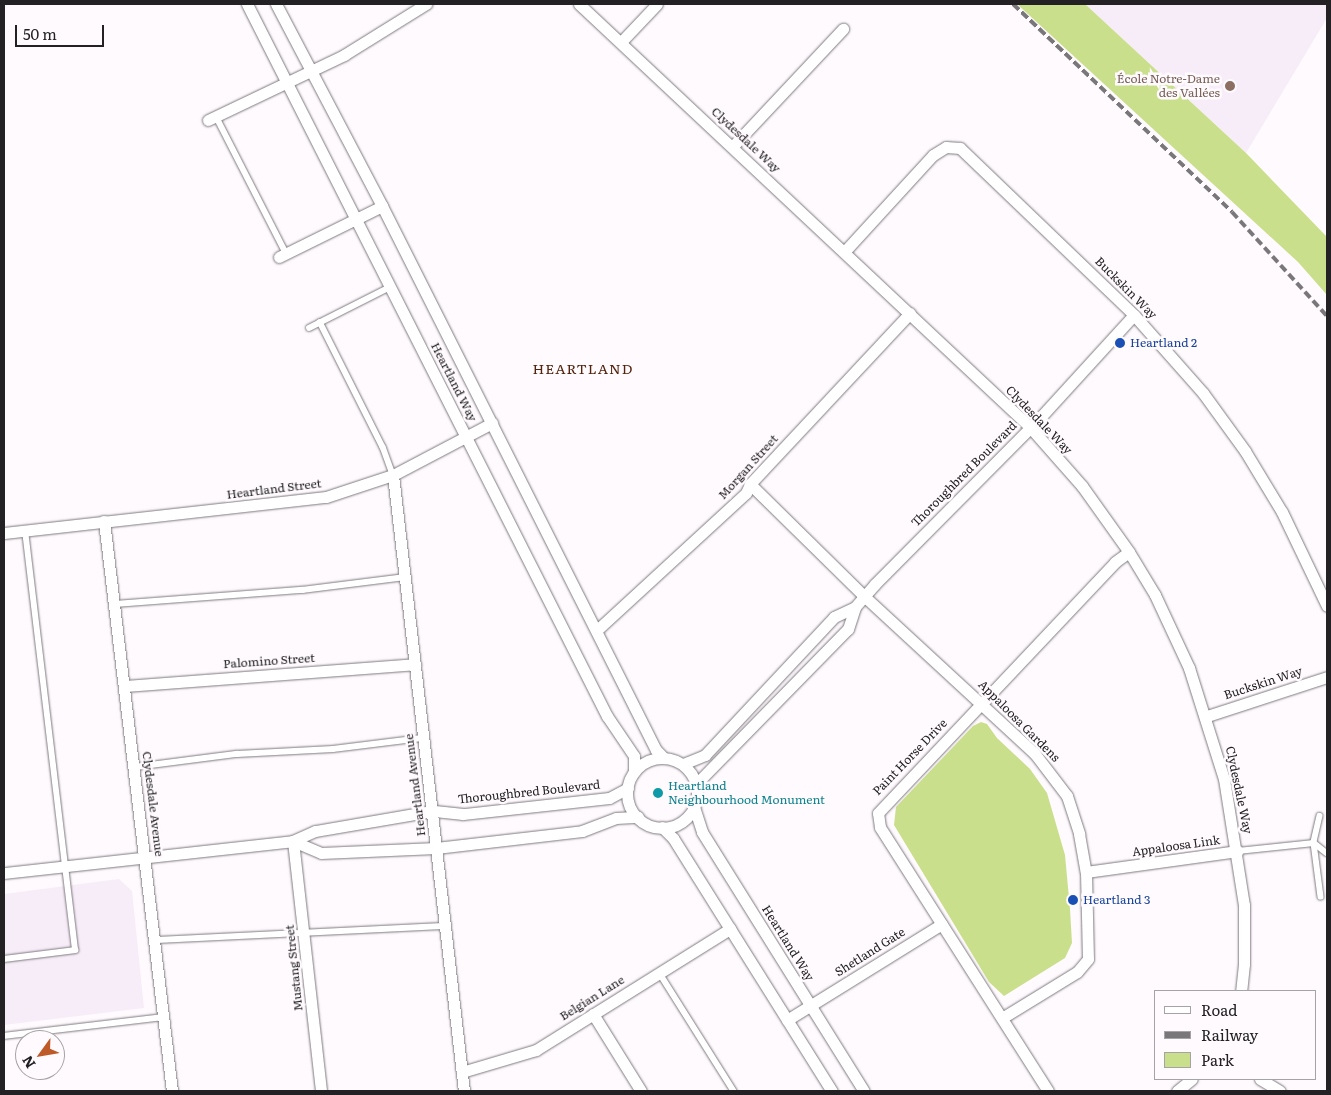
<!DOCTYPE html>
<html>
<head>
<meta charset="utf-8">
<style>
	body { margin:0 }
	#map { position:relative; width:1331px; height:1095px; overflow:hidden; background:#fefafe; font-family:Literata,serif }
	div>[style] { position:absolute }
	.built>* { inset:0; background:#f7edf9 }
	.green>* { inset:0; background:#cadf8b }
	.roads { filter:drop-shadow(0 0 1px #7e797e) drop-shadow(0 0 1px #7e797e) }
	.lane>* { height:5.5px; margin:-2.75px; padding:0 2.75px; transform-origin:2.75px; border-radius:2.75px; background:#fff }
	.street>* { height:11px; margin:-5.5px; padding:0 5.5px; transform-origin:5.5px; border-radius:5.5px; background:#fff }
	.street>.ring { margin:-5.5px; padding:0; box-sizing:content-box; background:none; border:11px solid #fff; border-radius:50% }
	.rail>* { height:4px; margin-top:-2px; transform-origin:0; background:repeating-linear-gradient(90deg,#7a777a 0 8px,transparent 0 12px) }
	.dots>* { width:14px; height:14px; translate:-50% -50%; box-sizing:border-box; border:2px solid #fefafe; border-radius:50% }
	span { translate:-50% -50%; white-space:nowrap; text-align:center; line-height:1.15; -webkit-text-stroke:5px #fefafe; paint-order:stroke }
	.education-label { font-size:12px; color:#785e54 }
	.right { translate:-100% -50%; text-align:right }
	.street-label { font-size:12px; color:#232123 }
	.transit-label { font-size:12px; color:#164399 }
	.left { translate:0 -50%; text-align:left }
	.culture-label { font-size:12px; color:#0d838f }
	.neighbourhood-label { font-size:14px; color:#54230c; letter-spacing:1px }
	.frame { position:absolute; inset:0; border:5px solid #232123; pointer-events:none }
	.legend { position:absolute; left:1154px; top:990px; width:162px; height:90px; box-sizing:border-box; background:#fefafe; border:1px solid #a6a3a6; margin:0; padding:6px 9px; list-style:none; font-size:15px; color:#232123 }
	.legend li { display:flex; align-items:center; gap:10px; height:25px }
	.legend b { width:25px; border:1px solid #a6a3a6 }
	.north { position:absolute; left:15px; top:1030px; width:50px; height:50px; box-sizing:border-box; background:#fefafe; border:1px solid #a6a3a6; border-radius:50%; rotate:238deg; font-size:14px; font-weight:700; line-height:20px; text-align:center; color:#232123 }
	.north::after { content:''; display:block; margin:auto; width:18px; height:22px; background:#be5928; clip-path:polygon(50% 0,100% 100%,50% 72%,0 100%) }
	.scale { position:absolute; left:15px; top:25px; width:89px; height:22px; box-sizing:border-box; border:2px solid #232123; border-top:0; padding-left:6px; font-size:15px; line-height:18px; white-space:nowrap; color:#232123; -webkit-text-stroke:4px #fefafe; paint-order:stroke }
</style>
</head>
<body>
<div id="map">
	<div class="built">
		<div style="clip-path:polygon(1085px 4px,1327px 4px,1327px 18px,1246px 153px)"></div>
		<div style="clip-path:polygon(119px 879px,132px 891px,144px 1008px,4px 1025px,4px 894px)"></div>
	</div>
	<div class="green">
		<div style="clip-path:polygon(1017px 4px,1085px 4px,1246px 153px,1327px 237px,1327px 295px,1298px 262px)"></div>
		<div style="clip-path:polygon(981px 722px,987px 724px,997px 738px,1030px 769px,1047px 793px,1065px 855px,1070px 909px,1072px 943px,1065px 958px,1004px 996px,989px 982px,894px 825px,896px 807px,973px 726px)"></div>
	</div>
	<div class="roads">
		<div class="lane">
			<div style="left:216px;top:116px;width:154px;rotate:62.9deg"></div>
			<div style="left:320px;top:322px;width:140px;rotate:63.3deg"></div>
			<div style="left:383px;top:447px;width:30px;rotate:70deg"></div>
			<div style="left:309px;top:328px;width:91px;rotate:-26.8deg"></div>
			<div style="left:115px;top:604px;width:188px;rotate:-4.3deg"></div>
			<div style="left:302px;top:590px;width:104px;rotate:-7.2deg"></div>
			<div style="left:135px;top:767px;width:103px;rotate:-7.3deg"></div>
			<div style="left:237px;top:754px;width:96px;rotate:-3deg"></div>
			<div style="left:333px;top:749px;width:91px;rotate:-7deg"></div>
			<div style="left:1320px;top:816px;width:28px;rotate:103deg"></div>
			<div style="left:1314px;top:843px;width:54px;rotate:82.6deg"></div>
			<div style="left:1238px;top:851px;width:76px;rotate:-6deg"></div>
			<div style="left:1314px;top:843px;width:16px;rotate:38deg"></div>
			<div style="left:155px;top:940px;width:290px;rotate:-2.8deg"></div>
			<div style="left:4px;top:959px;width:72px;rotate:-7.2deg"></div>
			<div style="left:75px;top:950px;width:423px;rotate:-96.8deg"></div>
			<div style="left:659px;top:972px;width:141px;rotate:57.8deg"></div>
			<div style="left:4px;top:1036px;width:160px;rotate:-6.8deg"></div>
		</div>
		<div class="street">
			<div style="left:247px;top:4px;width:798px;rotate:63.18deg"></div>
			<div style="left:607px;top:716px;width:48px;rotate:56deg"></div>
			<div style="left:634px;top:756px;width:16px;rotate:90deg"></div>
			<div style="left:276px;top:4px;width:228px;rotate:62.3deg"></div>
			<div style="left:382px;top:206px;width:609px;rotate:63.27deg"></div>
			<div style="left:656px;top:750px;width:11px;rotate:45deg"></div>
			<div style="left:579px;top:4px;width:618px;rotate:43.17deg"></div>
			<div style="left:1030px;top:427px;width:79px;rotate:48.6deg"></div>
			<div style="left:1082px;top:486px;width:81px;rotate:54.5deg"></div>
			<div style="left:1129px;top:552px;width:50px;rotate:58.8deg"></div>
			<div style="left:1155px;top:595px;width:81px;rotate:65deg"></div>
			<div style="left:1189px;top:668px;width:116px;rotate:72.5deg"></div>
			<div style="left:1224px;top:779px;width:128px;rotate:81deg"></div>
			<div style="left:1244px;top:905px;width:59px;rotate:90deg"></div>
			<div style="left:1244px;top:964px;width:27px;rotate:96deg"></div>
			<div style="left:621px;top:42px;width:52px;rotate:-46.5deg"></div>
			<div style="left:208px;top:120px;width:151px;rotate:-25.5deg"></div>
			<div style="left:344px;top:55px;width:97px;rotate:-31.9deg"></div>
			<div style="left:733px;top:146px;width:161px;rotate:-46.8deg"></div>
			<div style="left:845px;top:251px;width:130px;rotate:-47.5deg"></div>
			<div style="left:933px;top:155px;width:15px;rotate:-32deg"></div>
			<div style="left:946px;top:147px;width:14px;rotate:4deg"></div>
			<div style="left:960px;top:148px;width:241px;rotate:43.8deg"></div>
			<div style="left:1134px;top:315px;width:104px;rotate:48.5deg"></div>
			<div style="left:1203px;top:393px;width:72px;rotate:54.1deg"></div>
			<div style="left:1245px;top:451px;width:71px;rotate:58.8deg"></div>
			<div style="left:1282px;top:512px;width:104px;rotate:64.4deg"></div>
			<div style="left:279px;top:257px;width:115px;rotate:-26.3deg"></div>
			<div style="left:393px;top:475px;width:620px;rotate:83.43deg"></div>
			<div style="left:750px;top:484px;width:161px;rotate:44.5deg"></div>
			<div style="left:865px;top:597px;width:231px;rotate:42.7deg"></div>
			<div style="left:1035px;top:754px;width:53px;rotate:52.7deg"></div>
			<div style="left:1067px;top:796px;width:40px;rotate:72deg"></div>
			<div style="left:1079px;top:834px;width:39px;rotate:80deg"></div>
			<div style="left:1086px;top:872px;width:87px;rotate:88.7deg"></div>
			<div style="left:1088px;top:959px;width:17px;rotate:130deg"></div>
			<div style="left:1077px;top:972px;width:88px;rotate:148.5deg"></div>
			<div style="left:104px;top:521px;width:574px;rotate:83.2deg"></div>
			<div style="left:4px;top:533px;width:324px;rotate:-6.4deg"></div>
			<div style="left:326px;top:497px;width:71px;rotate:-18.2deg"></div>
			<div style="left:393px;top:475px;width:112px;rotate:-27.7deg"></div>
			<div style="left:597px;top:630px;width:202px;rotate:-42.6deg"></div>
			<div style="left:746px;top:493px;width:10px;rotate:-66deg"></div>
			<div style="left:750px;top:484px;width:234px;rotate:-46.9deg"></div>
			<div style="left:124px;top:686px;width:292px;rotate:-4.3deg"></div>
			<div style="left:1207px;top:716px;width:126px;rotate:-18deg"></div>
			<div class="ring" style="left:627px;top:758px;width:59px;height:59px"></div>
			<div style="left:683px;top:764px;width:24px;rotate:-22deg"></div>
			<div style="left:705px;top:755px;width:189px;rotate:-46.9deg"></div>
			<div style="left:834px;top:617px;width:23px;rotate:-25deg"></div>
			<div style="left:696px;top:784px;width:217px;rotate:-45.6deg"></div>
			<div style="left:848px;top:629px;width:23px;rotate:-72deg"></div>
			<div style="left:855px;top:607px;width:30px;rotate:-49deg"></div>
			<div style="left:875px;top:584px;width:231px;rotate:-45.2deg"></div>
			<div style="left:1038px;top:420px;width:142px;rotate:-47.6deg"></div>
			<div style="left:628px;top:788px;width:21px;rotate:152deg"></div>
			<div style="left:609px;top:798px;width:147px;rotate:173.7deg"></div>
			<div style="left:463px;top:814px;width:31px;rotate:-174deg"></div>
			<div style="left:432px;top:811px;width:119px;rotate:170.3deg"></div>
			<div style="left:315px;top:831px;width:24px;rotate:156deg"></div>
			<div style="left:293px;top:841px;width:30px;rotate:23deg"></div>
			<div style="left:321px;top:853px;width:115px;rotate:-2.5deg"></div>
			<div style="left:436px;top:848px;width:147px;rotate:-6.6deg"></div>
			<div style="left:582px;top:831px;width:36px;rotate:-21deg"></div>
			<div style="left:616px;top:818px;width:22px;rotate:-3deg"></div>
			<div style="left:694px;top:807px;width:26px;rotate:72deg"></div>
			<div style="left:702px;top:832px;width:305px;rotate:58deg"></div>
			<div style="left:662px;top:827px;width:16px;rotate:45deg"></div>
			<div style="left:673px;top:838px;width:299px;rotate:57.9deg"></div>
			<div style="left:1086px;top:872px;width:153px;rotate:-7.9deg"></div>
			<div style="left:4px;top:873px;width:291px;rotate:-6.3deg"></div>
			<div style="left:293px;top:841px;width:252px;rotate:83.6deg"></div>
			<div style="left:593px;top:1014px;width:91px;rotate:58.1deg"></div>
			<div style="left:787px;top:1020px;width:182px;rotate:-31.8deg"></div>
			<div style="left:462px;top:1072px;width:77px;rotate:-16.6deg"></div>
			<div style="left:536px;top:1050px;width:229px;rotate:-32deg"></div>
			<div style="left:1260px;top:1079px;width:23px;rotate:31deg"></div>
			<div style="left:1048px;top:1091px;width:313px;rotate:-122.5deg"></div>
			<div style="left:880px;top:827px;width:14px;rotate:-98deg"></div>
			<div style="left:878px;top:813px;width:345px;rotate:-46.6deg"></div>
			<div style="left:1115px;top:562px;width:17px;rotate:-36deg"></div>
			<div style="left:1177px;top:1091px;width:19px;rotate:-39deg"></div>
		</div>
	</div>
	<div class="rail">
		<div style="left:1013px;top:4px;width:302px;rotate:43.5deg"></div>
		<div style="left:1232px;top:212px;width:141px;rotate:47.6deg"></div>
	</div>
	<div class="dots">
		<div style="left:1230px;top:86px;background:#8d6e63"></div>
		<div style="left:1120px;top:343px;background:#1a4fb4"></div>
		<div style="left:658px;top:793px;background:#0f9aa8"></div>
		<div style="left:1073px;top:900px;background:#1a4fb4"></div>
	</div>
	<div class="education-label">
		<span class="right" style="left:1220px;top:86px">École Notre-Dame<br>des Vallées</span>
	</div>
	<div class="street-label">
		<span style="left:746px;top:140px;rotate:43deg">Clydesdale Way</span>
		<span style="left:1126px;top:288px;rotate:45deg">Buckskin Way</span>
		<span style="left:454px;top:382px;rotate:63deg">Heartland Way</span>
		<span style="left:1039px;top:420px;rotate:46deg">Clydesdale Way</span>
		<span style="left:748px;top:467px;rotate:-48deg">Morgan Street</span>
		<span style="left:964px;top:474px;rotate:-45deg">Thoroughbred Boulevard</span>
		<span style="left:274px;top:489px;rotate:-7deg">Heartland Street</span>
		<span style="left:269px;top:661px;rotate:-4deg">Palomino Street</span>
		<span style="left:1263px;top:683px;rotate:-18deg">Buckskin Way</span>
		<span style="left:1019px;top:721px;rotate:45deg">Appaloosa Gardens</span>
		<span style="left:910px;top:757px;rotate:-46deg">Paint Horse Drive</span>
		<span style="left:415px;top:785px;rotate:-97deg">Heartland Avenue</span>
		<span style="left:1239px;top:790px;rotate:78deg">Clydesdale Way</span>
		<span style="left:529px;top:792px;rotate:-6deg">Thoroughbred Boulevard</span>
		<span style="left:153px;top:804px;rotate:83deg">Clydesdale Avenue</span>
		<span style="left:1176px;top:846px;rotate:-8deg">Appaloosa Link</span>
		<span style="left:788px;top:943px;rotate:58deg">Heartland Way</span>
		<span style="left:870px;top:952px;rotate:-32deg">Shetland Gate</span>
		<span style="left:294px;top:968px;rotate:-96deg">Mustang Street</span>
		<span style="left:592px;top:998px;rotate:-32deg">Belgian Lane</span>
	</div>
	<div class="transit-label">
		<span class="left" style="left:1130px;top:343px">Heartland 2</span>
		<span class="left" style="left:1083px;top:900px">Heartland 3</span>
	</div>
	<div class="culture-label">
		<span class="left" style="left:668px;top:793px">Heartland<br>Neighbourhood Monument</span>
	</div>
	<div class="neighbourhood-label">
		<span style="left:583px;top:368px">HEARTLAND</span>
	</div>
	<div class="frame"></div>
	<ul class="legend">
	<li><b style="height:6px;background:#fff"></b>Road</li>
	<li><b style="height:6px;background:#7a777a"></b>Railway</li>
	<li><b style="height:14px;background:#cadf8b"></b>Park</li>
	</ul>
	<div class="north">N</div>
	<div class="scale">50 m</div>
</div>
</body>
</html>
